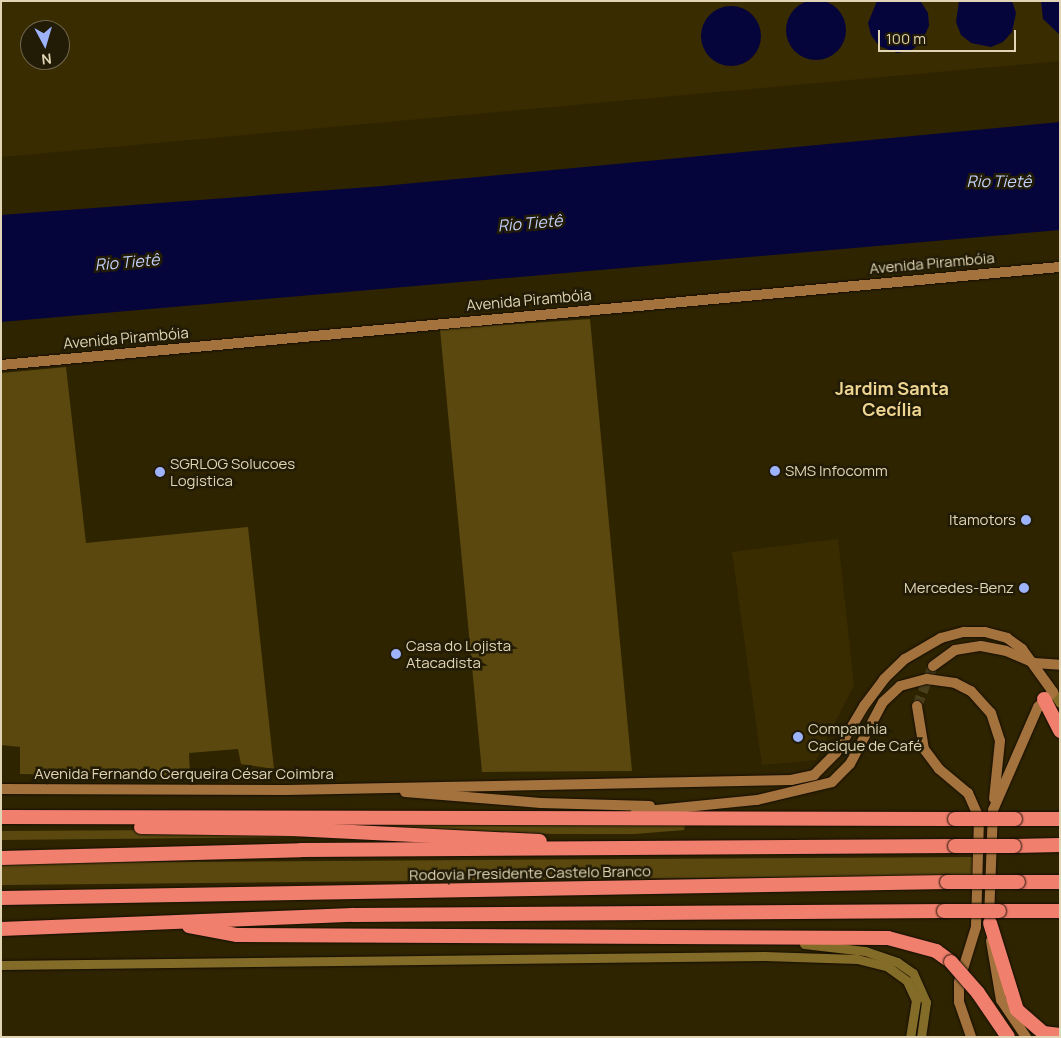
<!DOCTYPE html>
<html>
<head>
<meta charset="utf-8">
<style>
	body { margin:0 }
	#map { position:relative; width:1061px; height:1038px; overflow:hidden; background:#2f2400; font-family:Manrope,sans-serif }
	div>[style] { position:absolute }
	.built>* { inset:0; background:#3a2c01 }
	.green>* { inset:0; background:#5a480f }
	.water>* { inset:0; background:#05043b }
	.round { border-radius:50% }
	.secondary-tunnel>* { height:10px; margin-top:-5px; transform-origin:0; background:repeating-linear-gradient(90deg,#4a3f1b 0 10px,transparent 0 15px) }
	.roads { filter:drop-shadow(0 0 1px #140d00) drop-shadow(0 0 1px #140d00) }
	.tertiary>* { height:9px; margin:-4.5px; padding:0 4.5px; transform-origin:4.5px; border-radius:4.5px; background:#836c28 }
	.secondary>* { height:10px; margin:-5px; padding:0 5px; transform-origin:5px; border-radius:5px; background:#a4723d }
	.motorway>* { height:14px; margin:-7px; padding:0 7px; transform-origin:7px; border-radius:7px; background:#f17f6d }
	.bridges { filter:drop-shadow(0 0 1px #140d00) drop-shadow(0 0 1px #140d00) }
	.motorway-bridge>* { height:14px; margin:-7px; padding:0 7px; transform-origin:7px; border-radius:7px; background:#f17f6d }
	.dots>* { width:14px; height:14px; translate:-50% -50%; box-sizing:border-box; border:2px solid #221b06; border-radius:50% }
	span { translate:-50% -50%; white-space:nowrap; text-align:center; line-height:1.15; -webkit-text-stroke:5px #221b06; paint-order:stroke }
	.street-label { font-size:15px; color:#e1d5b5 }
	.poi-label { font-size:15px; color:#e1d5b5 }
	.left { translate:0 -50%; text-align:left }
	.right { translate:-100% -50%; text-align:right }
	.water-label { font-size:16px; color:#c3d2fd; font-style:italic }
	.quarter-label { font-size:18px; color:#eed591; font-weight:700 }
	.frame { position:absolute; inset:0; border:2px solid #e1d5b5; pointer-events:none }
	.north { position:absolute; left:20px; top:20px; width:50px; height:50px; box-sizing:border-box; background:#221b06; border:1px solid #6e654c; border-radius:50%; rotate:174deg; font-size:14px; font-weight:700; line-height:20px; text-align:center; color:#e1d5b5 }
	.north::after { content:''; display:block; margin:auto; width:18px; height:22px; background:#9db4fd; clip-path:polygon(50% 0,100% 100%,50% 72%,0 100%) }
	.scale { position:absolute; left:878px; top:30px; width:138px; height:22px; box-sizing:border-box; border:2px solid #e1d5b5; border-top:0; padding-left:6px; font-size:15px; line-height:18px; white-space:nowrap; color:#e1d5b5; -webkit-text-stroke:4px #221b06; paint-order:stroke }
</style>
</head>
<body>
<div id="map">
	<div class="built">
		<div style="clip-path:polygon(evenodd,1px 1px,1060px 1px,1060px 61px,1px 157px,1px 1px,30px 30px,60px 30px,60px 60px,30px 60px,30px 30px)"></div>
		<div style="clip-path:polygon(838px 539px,854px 685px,816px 760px,762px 765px,732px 552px)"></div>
	</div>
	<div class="green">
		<div style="clip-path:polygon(590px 319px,632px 771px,482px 772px,440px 329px)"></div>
		<div style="clip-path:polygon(66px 367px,86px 543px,248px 527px,274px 769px,241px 764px,238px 749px,189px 753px,190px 777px,20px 774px,20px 747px,1px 745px,1px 373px)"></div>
		<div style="clip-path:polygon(257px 821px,685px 825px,684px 830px,635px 834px,553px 834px)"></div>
		<div style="clip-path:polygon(163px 830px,314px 837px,1px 840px,1px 831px)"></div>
		<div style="clip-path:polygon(973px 857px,974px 875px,1px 885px,1px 863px)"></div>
	</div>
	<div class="water">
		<div class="round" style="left:786px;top:0;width:60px;height:60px"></div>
		<div style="clip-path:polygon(877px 1px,921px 2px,928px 13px,929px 26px,921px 43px,910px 51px,897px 53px,879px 46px,871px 35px,868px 23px)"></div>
		<div style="clip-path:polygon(959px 1px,1012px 1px,1016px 13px,1012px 32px,1003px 42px,991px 47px,971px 43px,961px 35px,956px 22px)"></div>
		<div style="clip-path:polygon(1041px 1px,1060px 1px,1060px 35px,1043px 19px)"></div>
		<div class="round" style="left:701px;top:6px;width:60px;height:60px"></div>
		<div style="clip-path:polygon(1060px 122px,1060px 230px,1px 322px,1px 215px,383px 186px)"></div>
	</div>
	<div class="secondary-tunnel">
		<div style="left:917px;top:706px;width:43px;rotate:-68.2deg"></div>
	</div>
	<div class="roads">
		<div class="tertiary">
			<div style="left:1053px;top:692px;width:13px;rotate:58deg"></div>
			<div style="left:804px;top:944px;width:61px;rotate:6.5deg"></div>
			<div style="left:865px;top:951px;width:34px;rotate:19deg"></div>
			<div style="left:897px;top:962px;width:19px;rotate:35deg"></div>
			<div style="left:913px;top:973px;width:32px;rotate:66deg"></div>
			<div style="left:926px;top:1002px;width:35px;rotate:98deg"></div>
			<div style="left:1px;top:965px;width:763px;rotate:-0.68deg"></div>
			<div style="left:764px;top:956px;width:93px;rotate:1.8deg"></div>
			<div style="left:857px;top:959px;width:32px;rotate:14deg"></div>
			<div style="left:888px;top:967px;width:24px;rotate:36deg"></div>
			<div style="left:907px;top:981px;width:21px;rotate:65deg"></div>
			<div style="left:916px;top:1000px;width:37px;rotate:99deg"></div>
		</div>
		<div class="secondary">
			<div style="left:1px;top:365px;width:1064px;rotate:-5.29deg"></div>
			<div style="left:933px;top:666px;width:27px;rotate:-36deg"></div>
			<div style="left:955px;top:650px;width:26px;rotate:-9deg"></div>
			<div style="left:981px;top:646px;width:25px;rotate:11deg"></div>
			<div style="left:1006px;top:651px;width:30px;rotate:23deg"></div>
			<div style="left:1034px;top:663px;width:26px;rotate:4deg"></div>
			<div style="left:917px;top:706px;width:44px;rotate:80.8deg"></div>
			<div style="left:924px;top:749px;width:25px;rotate:53deg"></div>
			<div style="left:939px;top:769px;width:38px;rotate:40deg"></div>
			<div style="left:968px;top:793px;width:27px;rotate:66deg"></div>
			<div style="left:979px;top:818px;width:109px;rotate:91.6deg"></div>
			<div style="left:976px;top:927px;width:58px;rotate:107.2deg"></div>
			<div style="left:959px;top:982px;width:20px;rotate:90deg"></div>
			<div style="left:959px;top:1002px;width:37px;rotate:71deg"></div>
			<div style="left:1px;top:789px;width:285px;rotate:0.2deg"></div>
			<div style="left:286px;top:790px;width:505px;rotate:-1.13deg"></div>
			<div style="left:791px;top:780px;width:24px;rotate:-12deg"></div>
			<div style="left:814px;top:775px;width:31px;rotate:-45deg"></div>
			<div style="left:836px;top:753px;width:55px;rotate:-59.2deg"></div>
			<div style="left:864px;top:706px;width:34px;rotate:-53deg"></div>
			<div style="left:884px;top:679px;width:29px;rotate:-44deg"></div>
			<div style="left:905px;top:659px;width:42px;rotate:-30.3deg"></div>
			<div style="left:941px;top:638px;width:24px;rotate:-15deg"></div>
			<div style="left:964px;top:632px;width:21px"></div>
			<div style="left:985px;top:632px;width:23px;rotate:15deg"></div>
			<div style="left:1007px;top:638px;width:19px;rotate:36deg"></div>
			<div style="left:1022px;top:649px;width:53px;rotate:54.2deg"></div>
			<div style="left:1053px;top:692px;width:21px;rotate:135deg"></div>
			<div style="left:1038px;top:707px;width:112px;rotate:113.6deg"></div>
			<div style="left:993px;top:810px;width:107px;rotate:92.1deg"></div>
			<div style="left:405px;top:792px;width:136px;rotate:4.6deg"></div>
			<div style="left:541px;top:803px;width:109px;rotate:1.6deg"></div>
			<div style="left:636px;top:812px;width:122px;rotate:-5.7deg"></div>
			<div style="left:757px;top:800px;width:77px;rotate:-13.5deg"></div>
			<div style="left:832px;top:782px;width:25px;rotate:-45deg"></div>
			<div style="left:850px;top:764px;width:70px;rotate:-62deg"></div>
			<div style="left:883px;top:702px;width:23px;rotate:-43deg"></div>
			<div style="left:900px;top:686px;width:28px;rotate:-15deg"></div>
			<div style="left:927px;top:679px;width:28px;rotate:8deg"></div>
			<div style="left:955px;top:683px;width:18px;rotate:27deg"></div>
			<div style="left:971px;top:691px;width:30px;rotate:48deg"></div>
			<div style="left:991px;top:713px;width:29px;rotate:72deg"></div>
			<div style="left:1000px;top:741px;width:58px;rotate:95.9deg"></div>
			<div style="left:991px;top:941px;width:60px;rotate:80.4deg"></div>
			<div style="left:1001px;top:1000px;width:45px;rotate:56deg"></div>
		</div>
		<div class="motorway">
			<div style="left:1044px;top:699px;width:36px;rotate:63deg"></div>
			<div style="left:1px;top:817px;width:954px;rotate:0.12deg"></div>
			<div style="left:1015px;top:819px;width:45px"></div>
			<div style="left:141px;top:827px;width:151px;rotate:0.8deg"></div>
			<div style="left:292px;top:829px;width:248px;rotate:2.8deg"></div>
			<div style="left:1014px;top:846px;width:46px;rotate:-1.2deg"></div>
			<div style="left:1px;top:858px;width:300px;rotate:-1.5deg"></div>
			<div style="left:301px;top:850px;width:654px;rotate:-0.35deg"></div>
			<div style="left:1018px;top:882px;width:42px"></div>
			<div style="left:1px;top:898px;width:946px;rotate:-0.97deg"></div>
			<div style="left:999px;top:911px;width:61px"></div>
			<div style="left:990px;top:923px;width:91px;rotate:72.8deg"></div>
			<div style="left:1017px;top:1010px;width:35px;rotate:41deg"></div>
			<div style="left:1043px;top:1033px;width:17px;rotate:7deg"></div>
			<div style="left:189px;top:926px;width:49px;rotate:10.6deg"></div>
			<div style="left:237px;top:935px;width:651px;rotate:0.26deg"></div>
			<div style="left:888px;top:938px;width:50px;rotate:15.2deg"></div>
			<div style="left:936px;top:951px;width:19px;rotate:36deg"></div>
			<div style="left:1px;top:929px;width:352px;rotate:-2.3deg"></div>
			<div style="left:353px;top:915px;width:591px;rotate:-0.39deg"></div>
		</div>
	</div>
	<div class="bridges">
		<div class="motorway-bridge">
			<div style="left:955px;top:819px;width:60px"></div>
			<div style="left:955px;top:846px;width:59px"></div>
			<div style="left:947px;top:882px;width:71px"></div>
			<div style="left:944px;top:911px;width:55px"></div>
			<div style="left:951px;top:962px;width:41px;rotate:48.9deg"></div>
			<div style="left:978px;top:993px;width:53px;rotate:55.7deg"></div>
		</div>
	</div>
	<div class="dots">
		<div style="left:775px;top:471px;background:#9db4fd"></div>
		<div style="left:160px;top:472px;background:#9db4fd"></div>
		<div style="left:1026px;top:520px;background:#9db4fd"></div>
		<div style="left:1024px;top:588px;background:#9db4fd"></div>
		<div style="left:396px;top:654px;background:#9db4fd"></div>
		<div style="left:798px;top:737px;background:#9db4fd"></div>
	</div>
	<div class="street-label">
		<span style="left:932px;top:263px;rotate:-5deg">Avenida Pirambóia</span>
		<span style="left:529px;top:300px;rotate:-5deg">Avenida Pirambóia</span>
		<span style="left:126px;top:338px;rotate:-5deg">Avenida Pirambóia</span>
		<span style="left:184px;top:774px">Avenida Fernando Cerqueira César Coimbra</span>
		<span style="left:530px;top:873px;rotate:-1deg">Rodovia Presidente Castelo Branco</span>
	</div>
	<div class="poi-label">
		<span class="left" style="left:170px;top:472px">SGRLOG Solucoes<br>Logistica</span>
		<span class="left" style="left:785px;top:471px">SMS Infocomm</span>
		<span class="right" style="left:1016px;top:520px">Itamotors</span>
		<span class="right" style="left:1014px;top:588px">Mercedes-Benz</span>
		<span class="left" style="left:406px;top:654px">Casa do Lojista<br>Atacadista</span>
		<span class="left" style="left:808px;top:737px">Companhia<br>Cacique de Café</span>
	</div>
	<div class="water-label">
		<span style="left:999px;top:181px">Rio Tietê</span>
		<span style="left:530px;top:223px;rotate:-5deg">Rio Tietê</span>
		<span style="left:127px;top:262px;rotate:-5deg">Rio Tietê</span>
	</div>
	<div class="quarter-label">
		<span style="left:892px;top:399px">Jardim Santa<br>Cecília</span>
	</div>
	<div class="frame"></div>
	<div class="north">N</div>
	<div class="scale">100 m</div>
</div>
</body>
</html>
